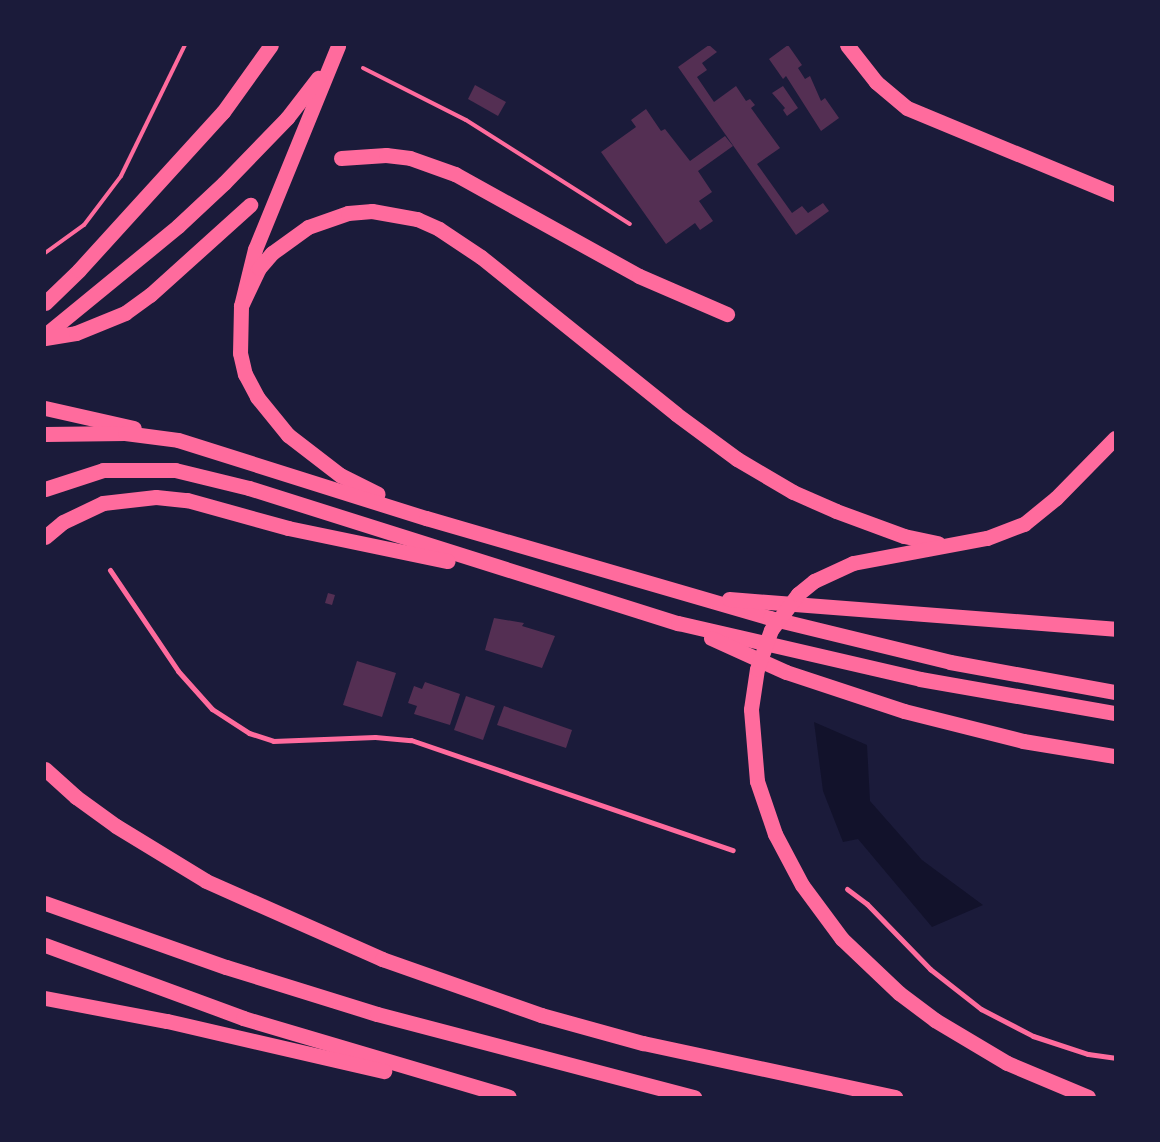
<!DOCTYPE html>
<html>
<head>
<meta charset="utf-8">
<style>
	body { margin:0 }
	#map { position:relative; width:1160px; height:1142px; overflow:hidden; background:#1b1b3a; font-family:"DejaVu Sans",sans-serif }
	div>[style] { position:absolute }
	.water>* { inset:0; background:#12122b }
	.building>* { inset:0; background:#542f53 }
	.service>* { height:4px; margin:-2px; padding:0 2px; transform-origin:2px; border-radius:2px; background:#ff6b9d }
	.minor>* { height:5px; margin:-2.5px; padding:0 2.5px; transform-origin:2.5px; border-radius:2.5px; background:#ff6b9d }
	.motorway>* { height:15px; margin:-7.5px; padding:0 7.5px; transform-origin:7.5px; border-radius:7.5px; background:#ff6b9d }
	span { translate:-50% -50%; white-space:nowrap; text-align:center; line-height:1.15; -webkit-text-stroke:5px #1b1b3a; paint-order:stroke }
	.frame { position:absolute; inset:0; border:46px solid #1b1b3a; pointer-events:none }
</style>
</head>
<body>
<div id="map">
	<div class="water">
		<div style="clip-path:polygon(814px 722px,867px 745px,870px 801px,922px 860px,983px 905px,932px 927px,858px 839px,843px 842px,823px 791px)"></div>
	</div>
	<div class="building">
		<div style="clip-path:polygon(709px 45px,717px 52px,702px 63px,707px 70px,697px 77px,714px 102px,736px 86px,746px 101px,750px 99px,755px 105px,751px 108px,780px 148px,757px 164px,792px 213px,802px 206px,808px 213px,823px 203px,829px 211px,796px 235px,678px 67px)"></div>
		<div style="clip-path:polygon(788px 45px,802px 65px,798px 68px,805px 79px,810px 76px,821px 101px,825px 98px,839px 118px,821px 131px,786px 76px,783px 79px,769px 59px)"></div>
		<div style="clip-path:polygon(475px 85px,506px 102px,498px 116px,468px 99px)"></div>
		<div style="clip-path:polygon(783px 86px,798px 108px,787px 116px,783px 110px,785px 108px,772px 93px)"></div>
		<div style="clip-path:polygon(646px 109px,661px 131px,665px 129px,690px 161px,725px 136px,733px 146px,698px 171px,712px 192px,699px 201px,713px 221px,700px 230px,695px 223px,666px 244px,601px 152px,636px 127px,631px 120px)"></div>
		<div style="clip-path:polygon(328px 593px,335px 595px,332px 605px,325px 603px)"></div>
		<div style="clip-path:polygon(494px 618px,524px 623px,522px 626px,555px 636px,542px 668px,485px 650px)"></div>
		<div style="clip-path:polygon(357px 661px,396px 673px,382px 717px,343px 705px)"></div>
		<div style="clip-path:polygon(425px 682px,460px 694px,450px 725px,414px 714px,417px 706px,408px 703px,414px 686px,422px 689px)"></div>
		<div style="clip-path:polygon(466px 696px,495px 706px,483px 740px,454px 730px)"></div>
		<div style="clip-path:polygon(504px 706px,572px 730px,566px 748px,497px 725px)"></div>
	</div>
	<div class="service">
		<div style="left:363px;top:68px;width:115px;rotate:26.8deg"></div>
		<div style="left:466px;top:120px;width:194px;rotate:32.4deg"></div>
		<div style="left:45px;top:253px;width:48px;rotate:-35.7deg"></div>
		<div style="left:84px;top:225px;width:61px;rotate:-52.9deg"></div>
		<div style="left:121px;top:176px;width:146px;rotate:-64deg"></div>
	</div>
	<div class="minor">
		<div style="left:110px;top:570px;width:122px;rotate:56deg"></div>
		<div style="left:178px;top:671px;width:51px;rotate:48.2deg"></div>
		<div style="left:212px;top:709px;width:44px;rotate:33deg"></div>
		<div style="left:249px;top:733px;width:25px;rotate:18deg"></div>
		<div style="left:273px;top:741px;width:102px;rotate:-2.2deg"></div>
		<div style="left:375px;top:737px;width:36px;rotate:5deg"></div>
		<div style="left:411px;top:740px;width:340px;rotate:18.9deg"></div>
		<div style="left:847px;top:889px;width:25px;rotate:37deg"></div>
		<div style="left:867px;top:904px;width:91px;rotate:45.9deg"></div>
		<div style="left:930px;top:969px;width:65px;rotate:38.1deg"></div>
		<div style="left:981px;top:1009px;width:59px;rotate:27.4deg"></div>
		<div style="left:1033px;top:1036px;width:58px;rotate:18.1deg"></div>
		<div style="left:1088px;top:1054px;width:27px;rotate:8deg"></div>
	</div>
	<div class="motorway">
		<div style="left:847px;top:45px;width:47px;rotate:51.9deg"></div>
		<div style="left:876px;top:82px;width:40px;rotate:40deg"></div>
		<div style="left:907px;top:108px;width:225px;rotate:22.5deg"></div>
		<div style="left:338px;top:46px;width:219px;rotate:112.2deg"></div>
		<div style="left:255px;top:249px;width:59px;rotate:103.8deg"></div>
		<div style="left:241px;top:306px;width:47px;rotate:91.2deg"></div>
		<div style="left:240px;top:353px;width:22px;rotate:77deg"></div>
		<div style="left:245px;top:374px;width:26px;rotate:62deg"></div>
		<div style="left:257px;top:397px;width:49px;rotate:50.8deg"></div>
		<div style="left:288px;top:435px;width:66px;rotate:37.6deg"></div>
		<div style="left:340px;top:475px;width:42px;rotate:26.6deg"></div>
		<div style="left:341px;top:158px;width:45px;rotate:-3.8deg"></div>
		<div style="left:386px;top:155px;width:24px;rotate:7deg"></div>
		<div style="left:410px;top:158px;width:48px;rotate:19.6deg"></div>
		<div style="left:455px;top:174px;width:210px;rotate:29deg"></div>
		<div style="left:639px;top:276px;width:96px;rotate:23.4deg"></div>
		<div style="left:45px;top:303px;width:47px;rotate:-44.1deg"></div>
		<div style="left:79px;top:270px;width:214px;rotate:-47.7deg"></div>
		<div style="left:223px;top:112px;width:82px;rotate:-54.4deg"></div>
		<div style="left:241px;top:306px;width:42px;rotate:-64.7deg"></div>
		<div style="left:259px;top:268px;width:20px;rotate:-49deg"></div>
		<div style="left:272px;top:253px;width:44px;rotate:-35.8deg"></div>
		<div style="left:308px;top:227px;width:42px;rotate:-19.3deg"></div>
		<div style="left:348px;top:213px;width:24px;rotate:-5deg"></div>
		<div style="left:372px;top:211px;width:46px;rotate:10.1deg"></div>
		<div style="left:417px;top:219px;width:24px;rotate:24deg"></div>
		<div style="left:439px;top:229px;width:50px;rotate:33.7deg"></div>
		<div style="left:481px;top:257px;width:250px;rotate:38.8deg"></div>
		<div style="left:676px;top:414px;width:76px;rotate:36.4deg"></div>
		<div style="left:737px;top:459px;width:65px;rotate:30.5deg"></div>
		<div style="left:793px;top:492px;width:47px;rotate:23.8deg"></div>
		<div style="left:836px;top:511px;width:72px;rotate:20.2deg"></div>
		<div style="left:904px;top:536px;width:35px;rotate:12deg"></div>
		<div style="left:45px;top:335px;width:172px;rotate:-39.3deg"></div>
		<div style="left:178px;top:226px;width:63px;rotate:-43.1deg"></div>
		<div style="left:224px;top:183px;width:91px;rotate:-45.9deg"></div>
		<div style="left:287px;top:118px;width:51px;rotate:-52.2deg"></div>
		<div style="left:45px;top:338px;width:31px;rotate:-9deg"></div>
		<div style="left:76px;top:333px;width:53px;rotate:-22.2deg"></div>
		<div style="left:125px;top:313px;width:31px;rotate:-36deg"></div>
		<div style="left:150px;top:295px;width:135px;rotate:-42deg"></div>
		<div style="left:45px;top:408px;width:91px;rotate:12.7deg"></div>
		<div style="left:45px;top:434px;width:80px;rotate:-0.7deg"></div>
		<div style="left:125px;top:433px;width:53px;rotate:7.5deg"></div>
		<div style="left:178px;top:440px;width:260px;rotate:17.5deg"></div>
		<div style="left:426px;top:518px;width:358px;rotate:16.2deg"></div>
		<div style="left:770px;top:618px;width:185px;rotate:13.7deg"></div>
		<div style="left:950px;top:662px;width:168px;rotate:10.3deg"></div>
		<div style="left:45px;top:489px;width:61px;rotate:-18.1deg"></div>
		<div style="left:103px;top:470px;width:72px"></div>
		<div style="left:175px;top:470px;width:76px;rotate:13.7deg"></div>
		<div style="left:249px;top:488px;width:450px;rotate:17.5deg"></div>
		<div style="left:678px;top:623px;width:248px;rotate:13deg"></div>
		<div style="left:920px;top:679px;width:198px;rotate:9.9deg"></div>
		<div style="left:45px;top:537px;width:23px;rotate:-40deg"></div>
		<div style="left:63px;top:522px;width:44px;rotate:-25.4deg"></div>
		<div style="left:103px;top:503px;width:53px;rotate:-6.5deg"></div>
		<div style="left:156px;top:497px;width:31px;rotate:6deg"></div>
		<div style="left:187px;top:500px;width:105px;rotate:15.5deg"></div>
		<div style="left:288px;top:528px;width:163px;rotate:11.7deg"></div>
		<div style="left:729px;top:599px;width:387px;rotate:4.4deg"></div>
		<div style="left:711px;top:638px;width:82px;rotate:24.4deg"></div>
		<div style="left:786px;top:672px;width:124px;rotate:18.3deg"></div>
		<div style="left:904px;top:711px;width:123px;rotate:14.1deg"></div>
		<div style="left:1023px;top:741px;width:93px;rotate:9.3deg"></div>
		<div style="left:45px;top:769px;width:42px;rotate:42.1deg"></div>
		<div style="left:76px;top:797px;width:49px;rotate:35.9deg"></div>
		<div style="left:116px;top:826px;width:105px;rotate:31.4deg"></div>
		<div style="left:206px;top:881px;width:193px;rotate:23.9deg"></div>
		<div style="left:382px;top:959px;width:169px;rotate:19.4deg"></div>
		<div style="left:541px;top:1015px;width:106px;rotate:15.4deg"></div>
		<div style="left:643px;top:1043px;width:258px;rotate:12.1deg"></div>
		<div style="left:45px;top:903px;width:192px;rotate:19.5deg"></div>
		<div style="left:226px;top:967px;width:158px;rotate:17.3deg"></div>
		<div style="left:377px;top:1014px;width:328px;rotate:14.7deg"></div>
		<div style="left:45px;top:945px;width:211px;rotate:20.2deg"></div>
		<div style="left:243px;top:1018px;width:277px;rotate:16.5deg"></div>
		<div style="left:45px;top:998px;width:124px;rotate:10.7deg"></div>
		<div style="left:167px;top:1021px;width:223px;rotate:13deg"></div>
		<div style="left:1088px;top:1097px;width:88px;rotate:-157.2deg"></div>
		<div style="left:1007px;top:1063px;width:84px;rotate:-149.2deg"></div>
		<div style="left:935px;top:1020px;width:45px;rotate:-143.1deg"></div>
		<div style="left:899px;top:993px;width:79px;rotate:-136.5deg"></div>
		<div style="left:842px;top:939px;width:67px;rotate:-126.5deg"></div>
		<div style="left:802px;top:885px;width:58px;rotate:-117.9deg"></div>
		<div style="left:775px;top:834px;width:56px;rotate:-108.8deg"></div>
		<div style="left:757px;top:781px;width:72px;rotate:-94.8deg"></div>
		<div style="left:751px;top:709px;width:40px;rotate:-81.5deg"></div>
		<div style="left:757px;top:669px;width:41px;rotate:-70.3deg"></div>
		<div style="left:771px;top:630px;width:45px;rotate:-53.1deg"></div>
		<div style="left:798px;top:594px;width:21px;rotate:-39deg"></div>
		<div style="left:814px;top:581px;width:43px;rotate:-24.8deg"></div>
		<div style="left:853px;top:563px;width:136px;rotate:-10.6deg"></div>
		<div style="left:987px;top:538px;width:40px;rotate:-21deg"></div>
		<div style="left:1024px;top:524px;width:41px;rotate:-39.1deg"></div>
		<div style="left:1056px;top:498px;width:84px;rotate:-45.5deg"></div>
	</div>
	<div class="frame"></div>
</div>
</body>
</html>
